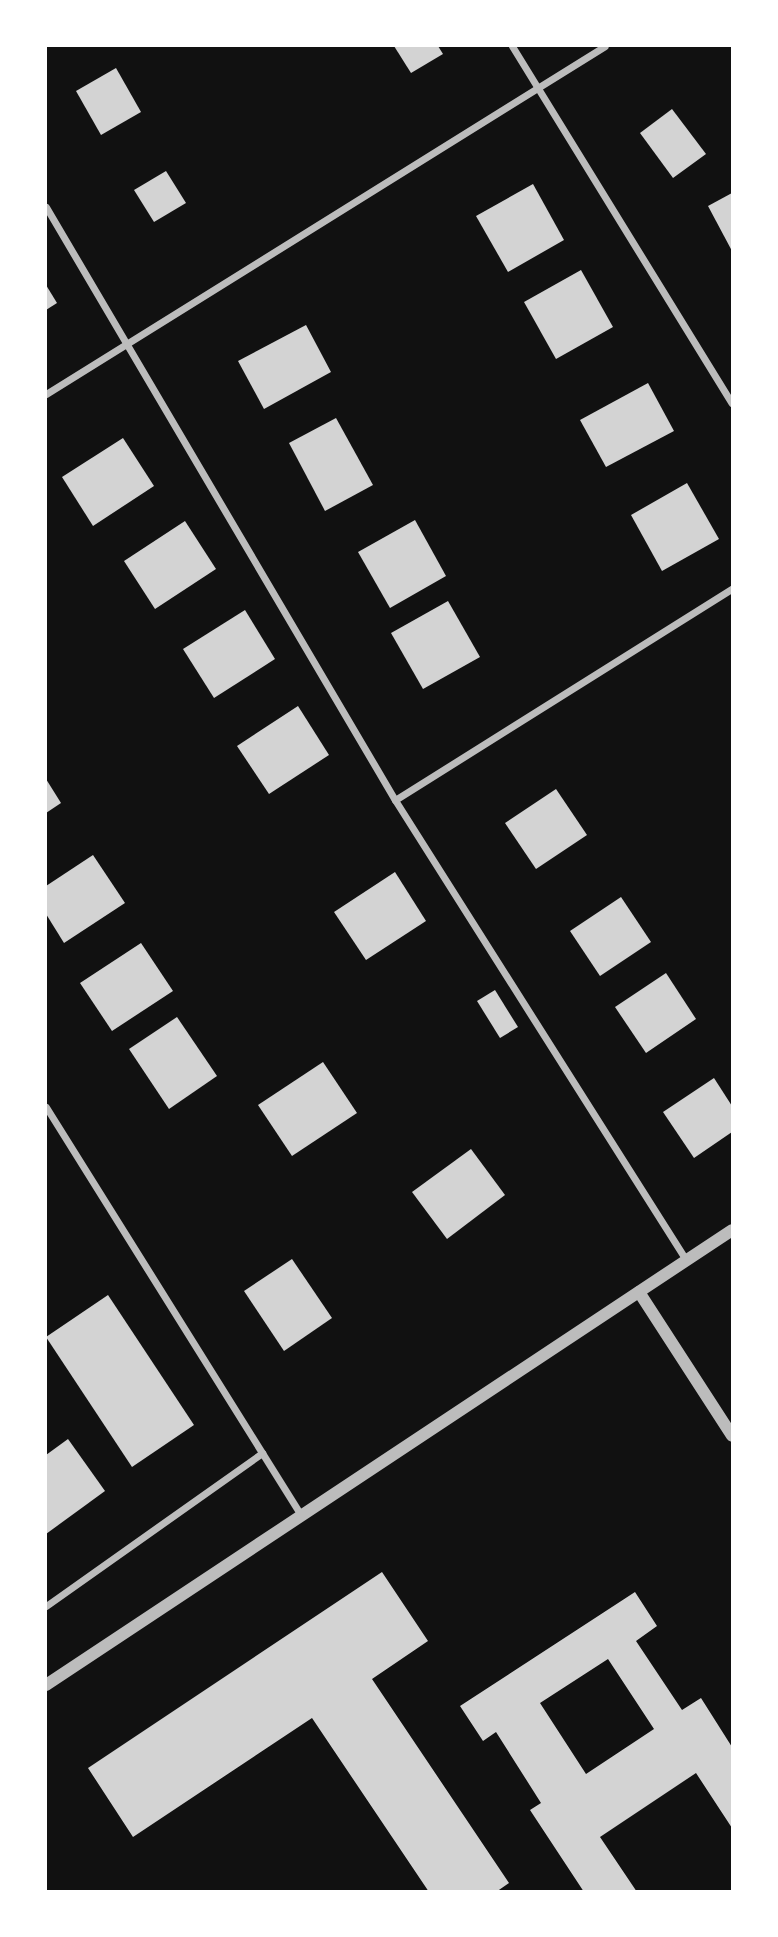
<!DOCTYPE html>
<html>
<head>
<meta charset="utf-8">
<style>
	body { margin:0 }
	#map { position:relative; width:778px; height:1937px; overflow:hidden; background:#111; font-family:"Source Sans 3",sans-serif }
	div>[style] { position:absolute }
	.building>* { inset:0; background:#d3d3d3 }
	.minor>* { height:7px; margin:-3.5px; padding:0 3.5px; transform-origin:3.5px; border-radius:3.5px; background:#bcbcbc }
	.tertiary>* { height:12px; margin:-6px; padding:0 6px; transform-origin:6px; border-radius:6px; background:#bcbcbc }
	span { translate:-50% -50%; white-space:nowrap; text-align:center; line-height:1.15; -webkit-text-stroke:6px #fff; paint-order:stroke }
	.frame { position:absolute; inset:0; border:47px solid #fff; pointer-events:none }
</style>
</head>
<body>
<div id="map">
	<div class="building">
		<div style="clip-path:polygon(394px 46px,438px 46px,443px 54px,411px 73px)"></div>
		<div style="clip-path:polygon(116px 68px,141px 112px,101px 135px,76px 91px)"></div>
		<div style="clip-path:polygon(672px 109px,706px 154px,673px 178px,640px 133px)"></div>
		<div style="clip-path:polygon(166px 171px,186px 203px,154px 222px,134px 190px)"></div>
		<div style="clip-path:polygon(533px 184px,564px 240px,508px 272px,476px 216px)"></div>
		<div style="clip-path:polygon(732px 193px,732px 251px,708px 206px)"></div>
		<div style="clip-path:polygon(581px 270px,613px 327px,556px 359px,524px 302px)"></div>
		<div style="clip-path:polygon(46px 285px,57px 303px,46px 310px)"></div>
		<div style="clip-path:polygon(306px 325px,331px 372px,264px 409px,238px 361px)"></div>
		<div style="clip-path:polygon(648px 383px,674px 431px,606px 467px,580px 420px)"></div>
		<div style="clip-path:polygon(336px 418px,373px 485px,325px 511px,289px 443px)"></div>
		<div style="clip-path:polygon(123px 438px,154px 486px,93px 526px,62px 477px)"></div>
		<div style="clip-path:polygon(687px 483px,719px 539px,662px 571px,631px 515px)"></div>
		<div style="clip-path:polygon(415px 520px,446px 576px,390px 608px,358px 552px)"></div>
		<div style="clip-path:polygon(185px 521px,216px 569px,155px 609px,124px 561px)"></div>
		<div style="clip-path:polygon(448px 601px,480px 657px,423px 689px,391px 633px)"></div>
		<div style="clip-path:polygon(245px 610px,275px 659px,214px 698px,183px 649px)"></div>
		<div style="clip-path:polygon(298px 706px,329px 755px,269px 794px,237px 746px)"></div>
		<div style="clip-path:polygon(46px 779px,61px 803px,46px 813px)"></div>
		<div style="clip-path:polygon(556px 789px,587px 835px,536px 869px,505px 823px)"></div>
		<div style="clip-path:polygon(93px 855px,125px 903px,64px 943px,46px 914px,46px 886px)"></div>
		<div style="clip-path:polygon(395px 872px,426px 921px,366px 960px,334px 912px)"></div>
		<div style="clip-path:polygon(621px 897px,651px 942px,600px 976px,570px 931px)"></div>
		<div style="clip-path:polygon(141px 943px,173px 991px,112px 1031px,80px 983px)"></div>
		<div style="clip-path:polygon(666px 973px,696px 1019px,646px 1053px,615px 1007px)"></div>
		<div style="clip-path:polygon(495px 990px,518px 1027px,500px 1038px,477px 1001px)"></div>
		<div style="clip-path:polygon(177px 1017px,217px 1076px,169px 1109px,129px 1049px)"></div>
		<div style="clip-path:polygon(323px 1062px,357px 1113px,292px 1156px,258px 1105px)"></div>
		<div style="clip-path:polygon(714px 1078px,732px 1106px,732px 1132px,694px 1158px,663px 1112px)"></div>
		<div style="clip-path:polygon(471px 1149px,505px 1195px,447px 1239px,412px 1192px)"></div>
		<div style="clip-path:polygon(292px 1259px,332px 1318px,284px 1351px,244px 1291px)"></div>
		<div style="clip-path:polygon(108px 1295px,194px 1425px,132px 1467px,46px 1337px)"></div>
		<div style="clip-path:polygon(68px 1439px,105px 1491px,46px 1534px,46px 1455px)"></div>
		<div style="clip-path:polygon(382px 1572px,428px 1641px,372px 1679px,509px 1883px,496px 1892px,429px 1892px,312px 1718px,133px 1837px,88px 1768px)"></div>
		<div style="clip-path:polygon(evenodd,635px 1592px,657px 1626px,636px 1641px,682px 1710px,701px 1698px,732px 1747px,732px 1828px,696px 1773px,600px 1837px,637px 1892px,584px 1892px,530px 1810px,541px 1803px,496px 1732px,483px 1741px,460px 1706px,635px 1592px,608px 1659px,654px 1729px,586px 1774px,540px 1703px,608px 1659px)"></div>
	</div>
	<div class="minor">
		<div style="left:512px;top:46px;width:419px;rotate:58.4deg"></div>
		<div style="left:46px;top:207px;width:688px;rotate:59.52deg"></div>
		<div style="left:395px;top:800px;width:544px;rotate:57.68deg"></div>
		<div style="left:46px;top:394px;width:658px;rotate:-31.9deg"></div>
		<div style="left:395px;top:800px;width:398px;rotate:-32.1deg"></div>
		<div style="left:46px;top:1107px;width:483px;rotate:58deg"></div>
		<div style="left:46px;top:1606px;width:265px;rotate:-35.3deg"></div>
	</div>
	<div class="tertiary">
		<div style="left:639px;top:1292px;width:171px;rotate:57.1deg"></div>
		<div style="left:46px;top:1685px;width:823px;rotate:-33.55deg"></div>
	</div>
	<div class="frame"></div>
</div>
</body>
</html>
